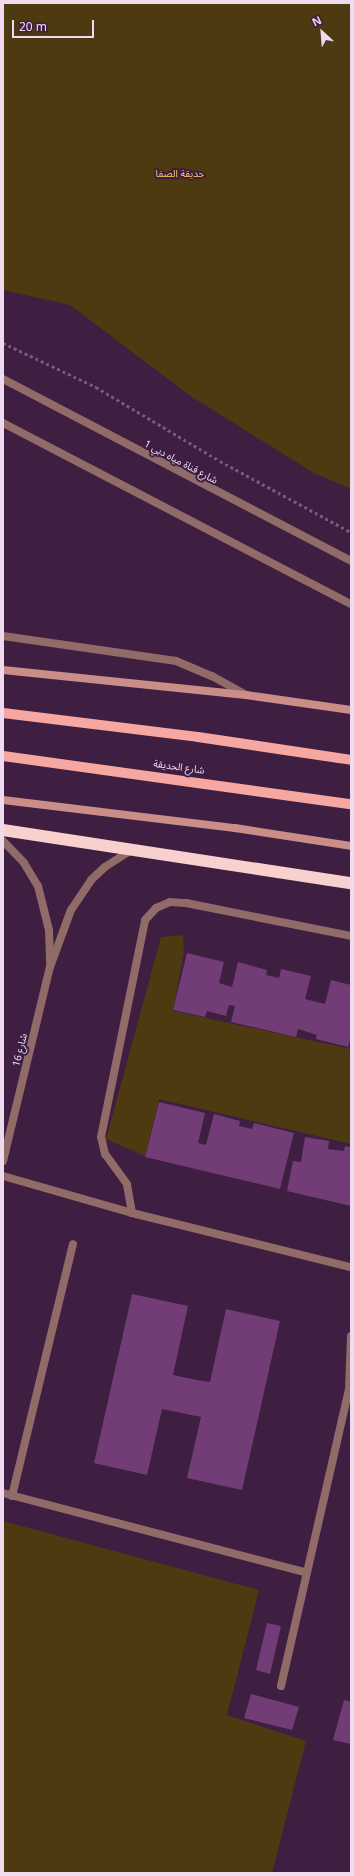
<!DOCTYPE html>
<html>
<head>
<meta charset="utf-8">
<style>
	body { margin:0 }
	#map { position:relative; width:354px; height:1876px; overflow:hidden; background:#3e1e41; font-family:"Noto Sans","Noto Sans Arabic",sans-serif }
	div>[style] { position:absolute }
	.green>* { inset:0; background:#4d3a11 }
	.building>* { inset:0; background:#723d77 }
	.path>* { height:2.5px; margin-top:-1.25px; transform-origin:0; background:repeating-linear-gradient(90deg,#785b7a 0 3px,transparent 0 6px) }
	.service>* { height:8px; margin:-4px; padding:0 4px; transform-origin:4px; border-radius:4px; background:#916b67 }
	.minor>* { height:8px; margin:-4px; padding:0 4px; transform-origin:4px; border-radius:4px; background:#916b67 }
	.secondary>* { height:8px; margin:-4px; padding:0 4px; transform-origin:4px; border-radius:4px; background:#ca8d88 }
	.primary>* { height:10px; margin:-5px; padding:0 5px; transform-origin:5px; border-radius:5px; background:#f6a7a1 }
	.motorway>* { height:12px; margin:-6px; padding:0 6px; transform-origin:6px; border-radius:6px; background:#f8d1ce }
	span { translate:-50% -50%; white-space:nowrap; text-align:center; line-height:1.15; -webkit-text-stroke:4px #3e1e41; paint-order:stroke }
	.park-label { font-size:10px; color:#feca5a }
	.street-label { font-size:10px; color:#efdaf0 }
	.frame { position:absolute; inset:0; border:4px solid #efdaf0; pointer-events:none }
	.north { position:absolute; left:302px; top:12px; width:40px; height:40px; -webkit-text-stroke:3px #3e1e41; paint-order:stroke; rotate:334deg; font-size:11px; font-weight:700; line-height:16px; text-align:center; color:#efdaf0 }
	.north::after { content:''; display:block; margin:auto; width:14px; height:18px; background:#efdaf0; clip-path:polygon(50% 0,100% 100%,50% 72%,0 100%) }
	.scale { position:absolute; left:12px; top:20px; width:82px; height:18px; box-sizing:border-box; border:2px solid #efdaf0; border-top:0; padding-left:5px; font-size:12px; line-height:14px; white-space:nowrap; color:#efdaf0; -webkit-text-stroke:3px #3e1e41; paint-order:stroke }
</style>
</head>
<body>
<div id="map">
	<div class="green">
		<div style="clip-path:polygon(3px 3px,351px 3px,351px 489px,312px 472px,192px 397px,70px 305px,3px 290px)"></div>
		<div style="clip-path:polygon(183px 935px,184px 952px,173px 1011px,351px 1049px,351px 1144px,159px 1099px,145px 1156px,106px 1139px,161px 937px)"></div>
		<div style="clip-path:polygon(3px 1521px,259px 1590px,227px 1715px,306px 1741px,272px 1873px,3px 1873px)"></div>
	</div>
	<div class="building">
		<div style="clip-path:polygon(187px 953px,224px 962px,219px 983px,232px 987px,238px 962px,267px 970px,266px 975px,279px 978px,281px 969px,311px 976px,305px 999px,325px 1004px,331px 980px,351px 985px,351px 1038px,348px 1047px,316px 1039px,317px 1035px,298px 1029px,296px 1037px,231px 1022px,235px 1006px,229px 1005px,226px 1016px,207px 1011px,205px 1017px,173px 1010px)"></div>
		<div style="clip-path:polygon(159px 1102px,205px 1113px,198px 1143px,206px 1145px,214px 1114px,240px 1121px,239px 1126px,252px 1129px,254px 1123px,294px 1133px,280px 1189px,145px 1157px)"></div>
		<div style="clip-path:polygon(305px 1137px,329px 1141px,328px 1149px,344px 1151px,345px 1146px,351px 1147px,351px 1206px,287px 1191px,293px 1161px,301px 1162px)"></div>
		<div style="clip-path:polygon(132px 1294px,188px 1306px,173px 1375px,197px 1380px,210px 1382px,226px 1309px,280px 1321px,242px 1490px,187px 1478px,201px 1417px,162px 1409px,147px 1475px,94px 1463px)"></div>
		<div style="clip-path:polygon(267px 1623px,281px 1626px,270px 1674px,256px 1670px)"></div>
		<div style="clip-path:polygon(251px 1694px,299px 1707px,292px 1730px,244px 1718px)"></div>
		<div style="clip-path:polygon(344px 1700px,351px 1702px,351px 1744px,333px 1740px)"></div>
	</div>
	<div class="path">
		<div style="left:3px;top:343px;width:103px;rotate:25.3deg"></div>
		<div style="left:96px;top:387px;width:144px;rotate:30.8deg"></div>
		<div style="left:220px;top:461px;width:149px;rotate:28.5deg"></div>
	</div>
	<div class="service">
		<div style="left:132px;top:1213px;width:29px;rotate:-100deg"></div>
		<div style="left:127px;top:1184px;width:37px;rotate:-126deg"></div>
		<div style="left:105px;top:1154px;width:17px;rotate:-103deg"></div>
		<div style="left:101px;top:1137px;width:221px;rotate:-78.5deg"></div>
		<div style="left:145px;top:920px;width:16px;rotate:-47deg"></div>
		<div style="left:156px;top:908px;width:15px;rotate:-23deg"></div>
		<div style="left:170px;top:902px;width:16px;rotate:4deg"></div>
		<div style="left:186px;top:903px;width:168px;rotate:11.3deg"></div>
	</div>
	<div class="minor">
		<div style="left:3px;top:379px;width:393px;rotate:27.6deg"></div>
		<div style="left:3px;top:423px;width:392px;rotate:27.5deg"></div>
		<div style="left:3px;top:636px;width:175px;rotate:8.2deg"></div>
		<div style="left:176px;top:661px;width:39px;rotate:23deg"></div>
		<div style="left:212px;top:676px;width:39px;rotate:29deg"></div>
		<div style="left:3px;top:841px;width:30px;rotate:46deg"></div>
		<div style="left:24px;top:863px;width:27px;rotate:59deg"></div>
		<div style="left:38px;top:886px;width:45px;rotate:76deg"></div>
		<div style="left:49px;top:930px;width:33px;rotate:88deg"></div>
		<div style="left:3px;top:1161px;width:200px;rotate:-76.4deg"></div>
		<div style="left:50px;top:967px;width:61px;rotate:-69.8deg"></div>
		<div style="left:71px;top:910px;width:36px;rotate:-56deg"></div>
		<div style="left:91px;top:880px;width:19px;rotate:-43deg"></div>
		<div style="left:105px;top:867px;width:33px;rotate:-33deg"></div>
		<div style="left:3px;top:1176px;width:134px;rotate:16deg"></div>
		<div style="left:132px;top:1213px;width:226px;rotate:13.9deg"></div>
		<div style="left:3px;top:1493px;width:314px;rotate:14.7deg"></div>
		<div style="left:12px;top:1496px;width:259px;rotate:-76.4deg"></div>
		<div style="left:281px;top:1686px;width:305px;rotate:-77.1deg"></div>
		<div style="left:349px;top:1389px;width:53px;rotate:-87.8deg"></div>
	</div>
	<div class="secondary">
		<div style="left:3px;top:670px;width:244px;rotate:5.9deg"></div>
		<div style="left:246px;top:695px;width:106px;rotate:8.1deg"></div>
		<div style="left:3px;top:800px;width:234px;rotate:6.9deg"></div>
		<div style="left:235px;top:828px;width:117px;rotate:8.8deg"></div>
	</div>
	<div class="primary">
		<div style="left:3px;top:713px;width:196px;rotate:7deg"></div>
		<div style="left:198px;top:737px;width:155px;rotate:8.5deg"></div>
		<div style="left:3px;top:756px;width:351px;rotate:7.9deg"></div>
	</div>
	<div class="motorway">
		<div style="left:3px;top:830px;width:352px;rotate:8.7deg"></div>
	</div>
	<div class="park-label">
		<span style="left:180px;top:174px">حديقة الصفا</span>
	</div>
	<div class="street-label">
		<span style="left:181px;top:462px;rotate:28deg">شارع قناة مياه دبي 1</span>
		<span style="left:179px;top:767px;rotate:8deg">شارع الحديقة</span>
		<span style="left:20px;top:1050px;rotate:-76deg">شارع 16</span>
	</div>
	<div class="frame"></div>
	<div class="north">N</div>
	<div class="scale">20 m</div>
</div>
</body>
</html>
